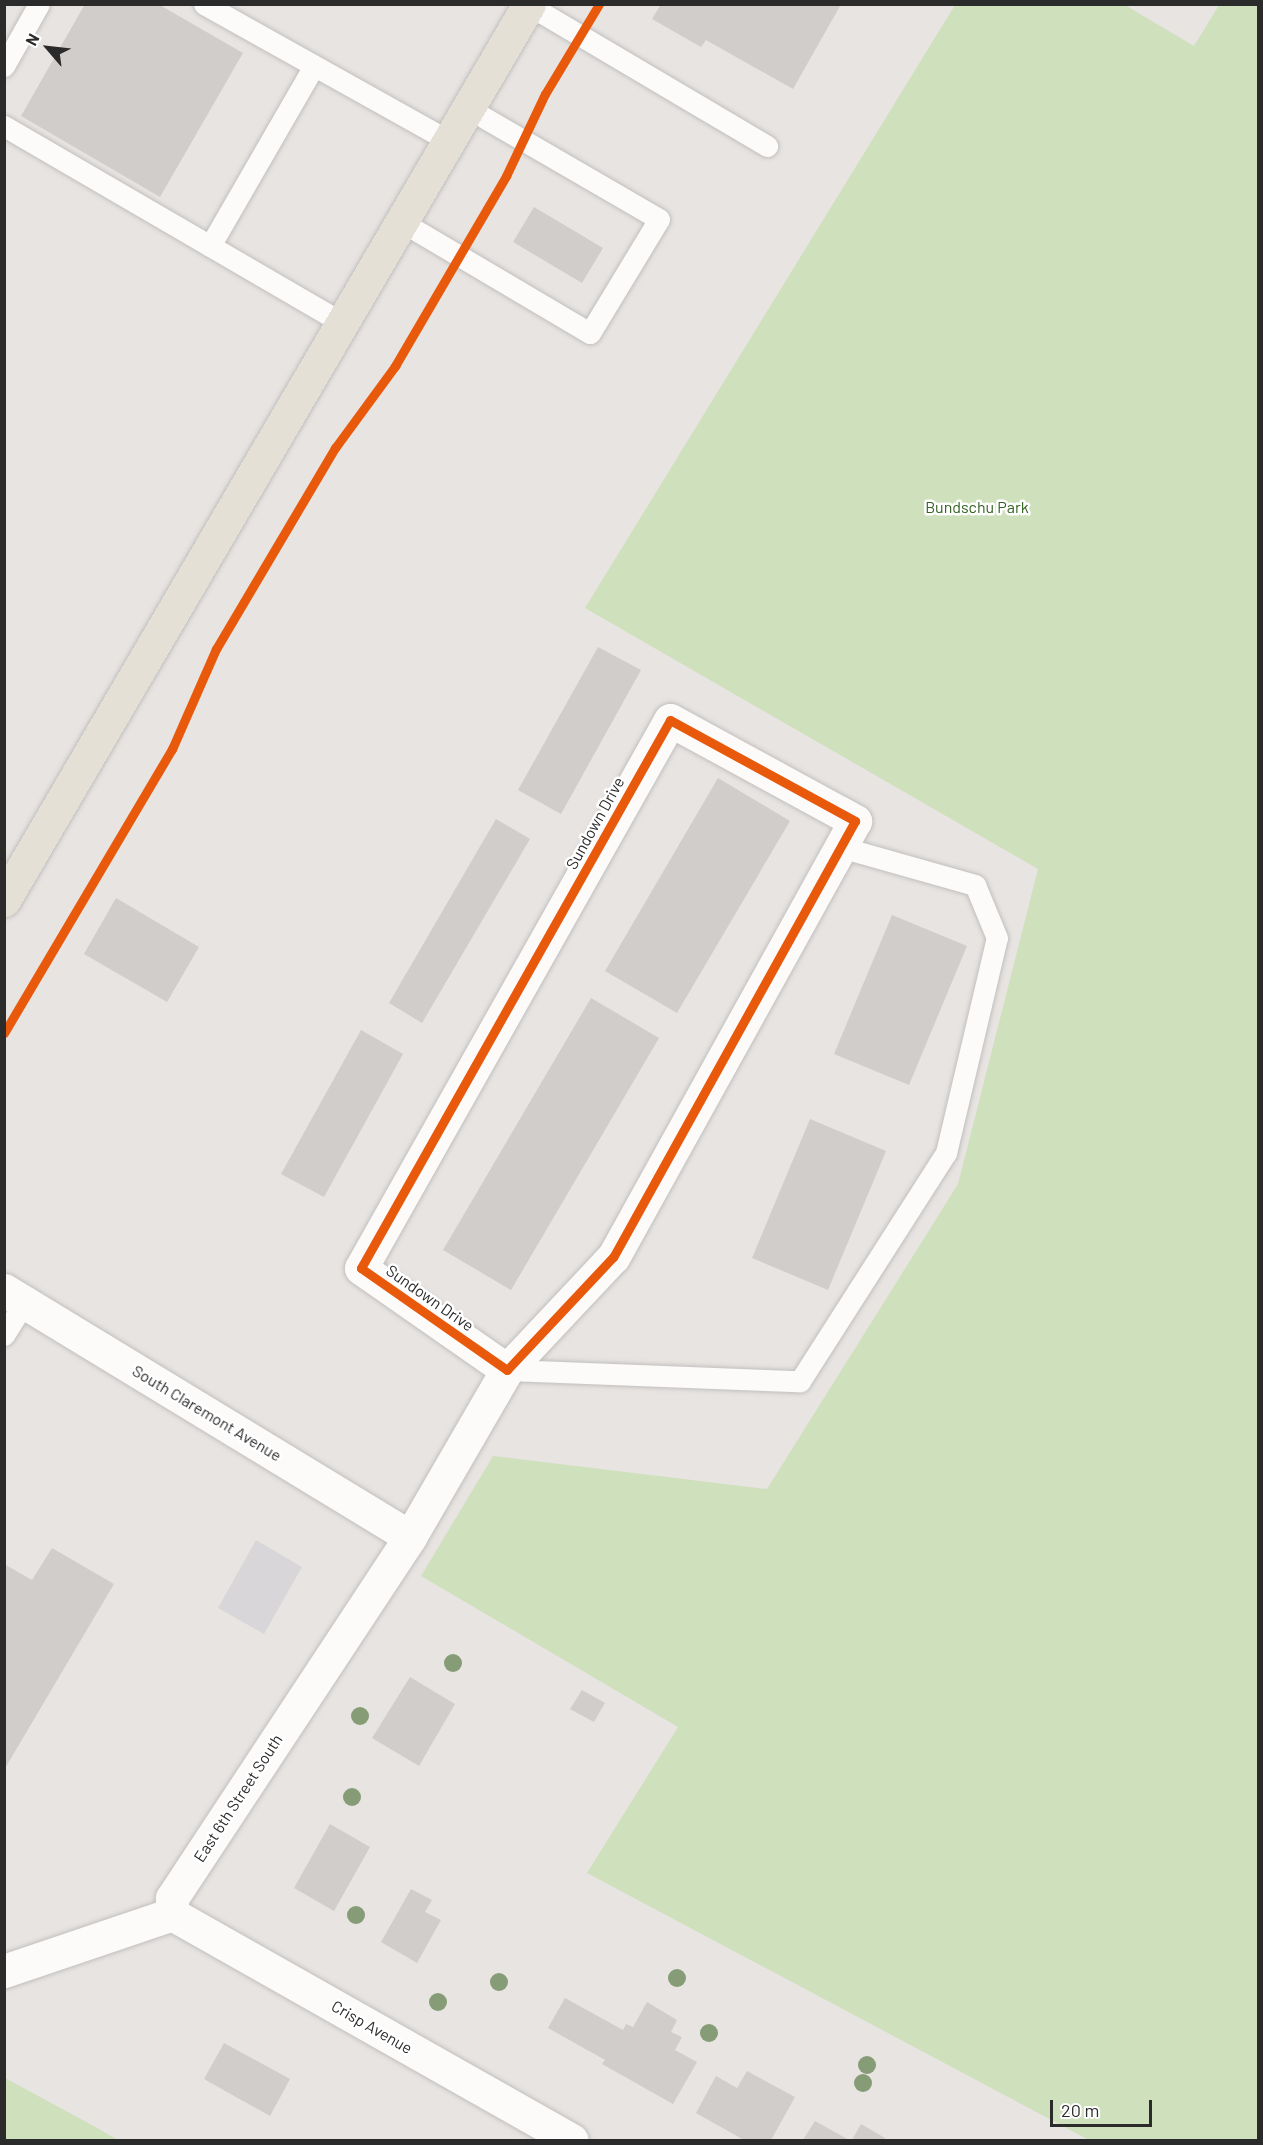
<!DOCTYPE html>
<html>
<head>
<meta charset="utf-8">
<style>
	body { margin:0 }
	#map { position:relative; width:1263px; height:2145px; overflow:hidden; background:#e8e4e1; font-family:Barlow,sans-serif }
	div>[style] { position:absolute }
	.industrial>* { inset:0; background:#d8d6d8 }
	.green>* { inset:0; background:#cfe0bd }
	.building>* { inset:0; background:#d0cdca }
	.roads { filter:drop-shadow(0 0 2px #c1c0c0) drop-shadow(0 0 2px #c1c0c0) }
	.service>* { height:21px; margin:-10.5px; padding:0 10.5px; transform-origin:10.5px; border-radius:10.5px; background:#fcfbfa }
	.minor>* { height:33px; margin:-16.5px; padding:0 16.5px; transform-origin:16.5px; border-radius:16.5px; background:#fcfbfa }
	.primary>* { height:33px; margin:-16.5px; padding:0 16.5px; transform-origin:16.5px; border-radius:16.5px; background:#e5e0d6 }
	.cycleway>* { height:9px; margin:-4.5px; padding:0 4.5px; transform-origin:4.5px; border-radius:4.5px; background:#e8590c }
	.trees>* { width:18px; height:18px; margin:-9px; border-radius:50%; background:#869c77 }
	span { translate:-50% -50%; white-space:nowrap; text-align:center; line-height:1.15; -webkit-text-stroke:5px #fff; paint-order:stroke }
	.park-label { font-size:16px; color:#356221 }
	.street-label { font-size:16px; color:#2b2b2b }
	.frame { position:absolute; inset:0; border:6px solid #2b2b2b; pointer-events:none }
	.north { position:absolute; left:18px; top:18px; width:60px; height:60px; -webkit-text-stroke:4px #fff; paint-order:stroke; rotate:298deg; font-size:16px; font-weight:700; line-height:24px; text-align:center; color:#2b2b2b }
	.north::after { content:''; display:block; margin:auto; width:21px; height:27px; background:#2b2b2b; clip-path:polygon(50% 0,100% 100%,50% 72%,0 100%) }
	.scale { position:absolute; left:1050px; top:2100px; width:102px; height:27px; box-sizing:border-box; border:3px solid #2b2b2b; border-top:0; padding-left:8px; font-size:18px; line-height:21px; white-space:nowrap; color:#2b2b2b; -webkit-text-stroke:4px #fff; paint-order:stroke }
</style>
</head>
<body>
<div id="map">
	<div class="industrial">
		<div style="clip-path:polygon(256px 1540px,302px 1567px,264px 1634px,218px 1608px)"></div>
	</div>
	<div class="green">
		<div style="clip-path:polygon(955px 5px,1125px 5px,1194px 46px,1219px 5px,1258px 5px,1258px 2140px,1089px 2140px,587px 1873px,678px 1727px,421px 1576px,493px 1456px,767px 1489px,958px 1184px,1038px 869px,585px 608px)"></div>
		<div style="clip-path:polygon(5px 2078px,90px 2124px,118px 2140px,5px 2140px)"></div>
	</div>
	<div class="building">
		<div style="clip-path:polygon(85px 4px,158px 4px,243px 53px,160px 197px,21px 116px)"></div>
		<div style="clip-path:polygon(661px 4px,837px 4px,840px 6px,793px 89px,706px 40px,701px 47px,652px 19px)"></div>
		<div style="clip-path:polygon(534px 207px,603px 248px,582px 283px,513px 242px)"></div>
		<div style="clip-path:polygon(598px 647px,641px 670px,561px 814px,518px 790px)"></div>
		<div style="clip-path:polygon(718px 778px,790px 821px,677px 1013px,605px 971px)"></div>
		<div style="clip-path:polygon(496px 819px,530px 839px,422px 1023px,389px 1003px)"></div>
		<div style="clip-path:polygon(116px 898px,199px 947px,167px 1002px,84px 954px)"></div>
		<div style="clip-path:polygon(892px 915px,967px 946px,909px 1085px,834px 1054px)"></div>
		<div style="clip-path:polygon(591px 998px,659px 1038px,511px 1290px,443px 1250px)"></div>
		<div style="clip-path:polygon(361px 1030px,403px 1054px,324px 1197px,281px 1174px)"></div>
		<div style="clip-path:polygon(810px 1119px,886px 1151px,828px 1290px,752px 1258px)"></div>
		<div style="clip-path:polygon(52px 1548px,114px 1584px,4px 1770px,4px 1564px,32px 1580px)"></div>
		<div style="clip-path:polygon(410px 1677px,455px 1704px,419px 1766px,372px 1738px)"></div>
		<div style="clip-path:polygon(582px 1690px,605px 1703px,594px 1722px,570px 1709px)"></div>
		<div style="clip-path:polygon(330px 1824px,370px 1847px,334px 1911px,294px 1888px)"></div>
		<div style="clip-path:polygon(411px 1889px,432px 1900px,425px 1912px,441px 1920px,417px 1963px,381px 1942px)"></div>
		<div style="clip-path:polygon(565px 1998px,623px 2030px,626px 2024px,633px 2027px,647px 2002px,677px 2020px,671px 2032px,682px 2037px,675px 2050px,697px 2062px,673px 2104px,602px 2064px,605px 2060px,548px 2028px)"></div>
		<div style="clip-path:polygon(224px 2043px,290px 2079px,270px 2116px,204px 2079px)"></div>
		<div style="clip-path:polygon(747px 2071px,795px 2097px,771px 2140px,744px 2140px,696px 2113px,716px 2076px,737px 2088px)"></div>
		<div style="clip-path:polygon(815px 2121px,849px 2140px,803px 2140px)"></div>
		<div style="clip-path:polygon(861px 2124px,885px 2138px,884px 2140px,852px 2140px)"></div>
	</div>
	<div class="roads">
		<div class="service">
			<div style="left:204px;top:4px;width:281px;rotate:29.2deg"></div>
			<div style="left:527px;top:4px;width:279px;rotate:30.6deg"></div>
			<div style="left:4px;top:66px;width:71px;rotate:-60.6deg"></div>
			<div style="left:4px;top:126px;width:391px;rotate:30.2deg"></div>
			<div style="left:402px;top:222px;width:218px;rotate:30.6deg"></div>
			<div style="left:590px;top:333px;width:133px;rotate:-58.8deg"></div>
			<div style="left:659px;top:219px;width:220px;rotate:-149.9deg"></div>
			<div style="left:210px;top:246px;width:208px;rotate:-60deg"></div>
			<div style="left:4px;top:1335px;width:39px;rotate:-58deg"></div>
			<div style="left:507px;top:1370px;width:293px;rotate:2.2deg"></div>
			<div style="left:800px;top:1381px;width:271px;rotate:-57.4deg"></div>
			<div style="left:946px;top:1153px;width:221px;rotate:-76.7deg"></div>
			<div style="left:997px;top:938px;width:57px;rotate:-112.5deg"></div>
			<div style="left:975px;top:885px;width:139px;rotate:-164.2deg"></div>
		</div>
		<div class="minor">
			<div style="left:670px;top:720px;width:211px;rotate:28.6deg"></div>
			<div style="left:855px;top:821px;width:499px;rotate:119deg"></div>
			<div style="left:613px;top:1257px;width:155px;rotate:133.2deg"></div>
			<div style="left:507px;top:1370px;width:178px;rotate:-145.1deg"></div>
			<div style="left:361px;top:1268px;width:629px;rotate:-60.58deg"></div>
			<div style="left:4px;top:1290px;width:475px;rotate:31.3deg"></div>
			<div style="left:172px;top:1914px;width:459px;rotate:29.5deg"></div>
			<div style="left:4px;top:1971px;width:177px;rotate:-18.7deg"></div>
			<div style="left:172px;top:1914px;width:16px;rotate:-90deg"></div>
			<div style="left:172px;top:1898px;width:432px;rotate:-56.6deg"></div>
			<div style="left:410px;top:1537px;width:193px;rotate:-59.9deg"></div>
		</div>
		<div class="primary">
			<div style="left:4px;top:900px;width:1038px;rotate:-59.63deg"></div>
		</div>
	</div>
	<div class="cycleway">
		<div style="left:670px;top:720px;width:211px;rotate:28.6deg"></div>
		<div style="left:855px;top:821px;width:499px;rotate:119deg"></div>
		<div style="left:613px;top:1257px;width:155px;rotate:133.2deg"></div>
		<div style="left:507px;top:1370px;width:178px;rotate:-145.1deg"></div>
		<div style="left:361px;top:1268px;width:629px;rotate:-60.58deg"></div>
		<div style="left:4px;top:1033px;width:330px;rotate:-59.4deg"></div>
		<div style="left:172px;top:749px;width:109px;rotate:-66.3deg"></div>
		<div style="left:216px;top:649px;width:234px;rotate:-59.4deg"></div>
		<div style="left:335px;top:448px;width:102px;rotate:-53.8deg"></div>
		<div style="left:395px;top:366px;width:220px;rotate:-59.7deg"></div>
		<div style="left:506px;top:176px;width:91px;rotate:-64.6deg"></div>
		<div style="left:545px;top:94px;width:105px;rotate:-59deg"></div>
	</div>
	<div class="trees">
		<div style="left:453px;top:1663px"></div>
		<div style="left:360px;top:1716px"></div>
		<div style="left:352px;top:1797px"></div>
		<div style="left:356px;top:1915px"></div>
		<div style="left:677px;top:1978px"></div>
		<div style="left:499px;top:1982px"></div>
		<div style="left:438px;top:2002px"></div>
		<div style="left:709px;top:2033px"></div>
		<div style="left:867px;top:2065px"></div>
		<div style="left:863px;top:2083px"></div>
	</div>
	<div class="park-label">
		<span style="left:977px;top:507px">Bundschu Park</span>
	</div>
	<div class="street-label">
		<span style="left:595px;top:823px;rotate:-61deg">Sundown Drive</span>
		<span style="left:430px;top:1298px;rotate:35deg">Sundown Drive</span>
		<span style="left:207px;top:1413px;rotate:31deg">South Claremont Avenue</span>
		<span style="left:238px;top:1798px;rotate:-57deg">East 6th Street South</span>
		<span style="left:372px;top:2027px;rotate:30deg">Crisp Avenue</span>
	</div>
	<div class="frame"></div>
	<div class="north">N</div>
	<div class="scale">20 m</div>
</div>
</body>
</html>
